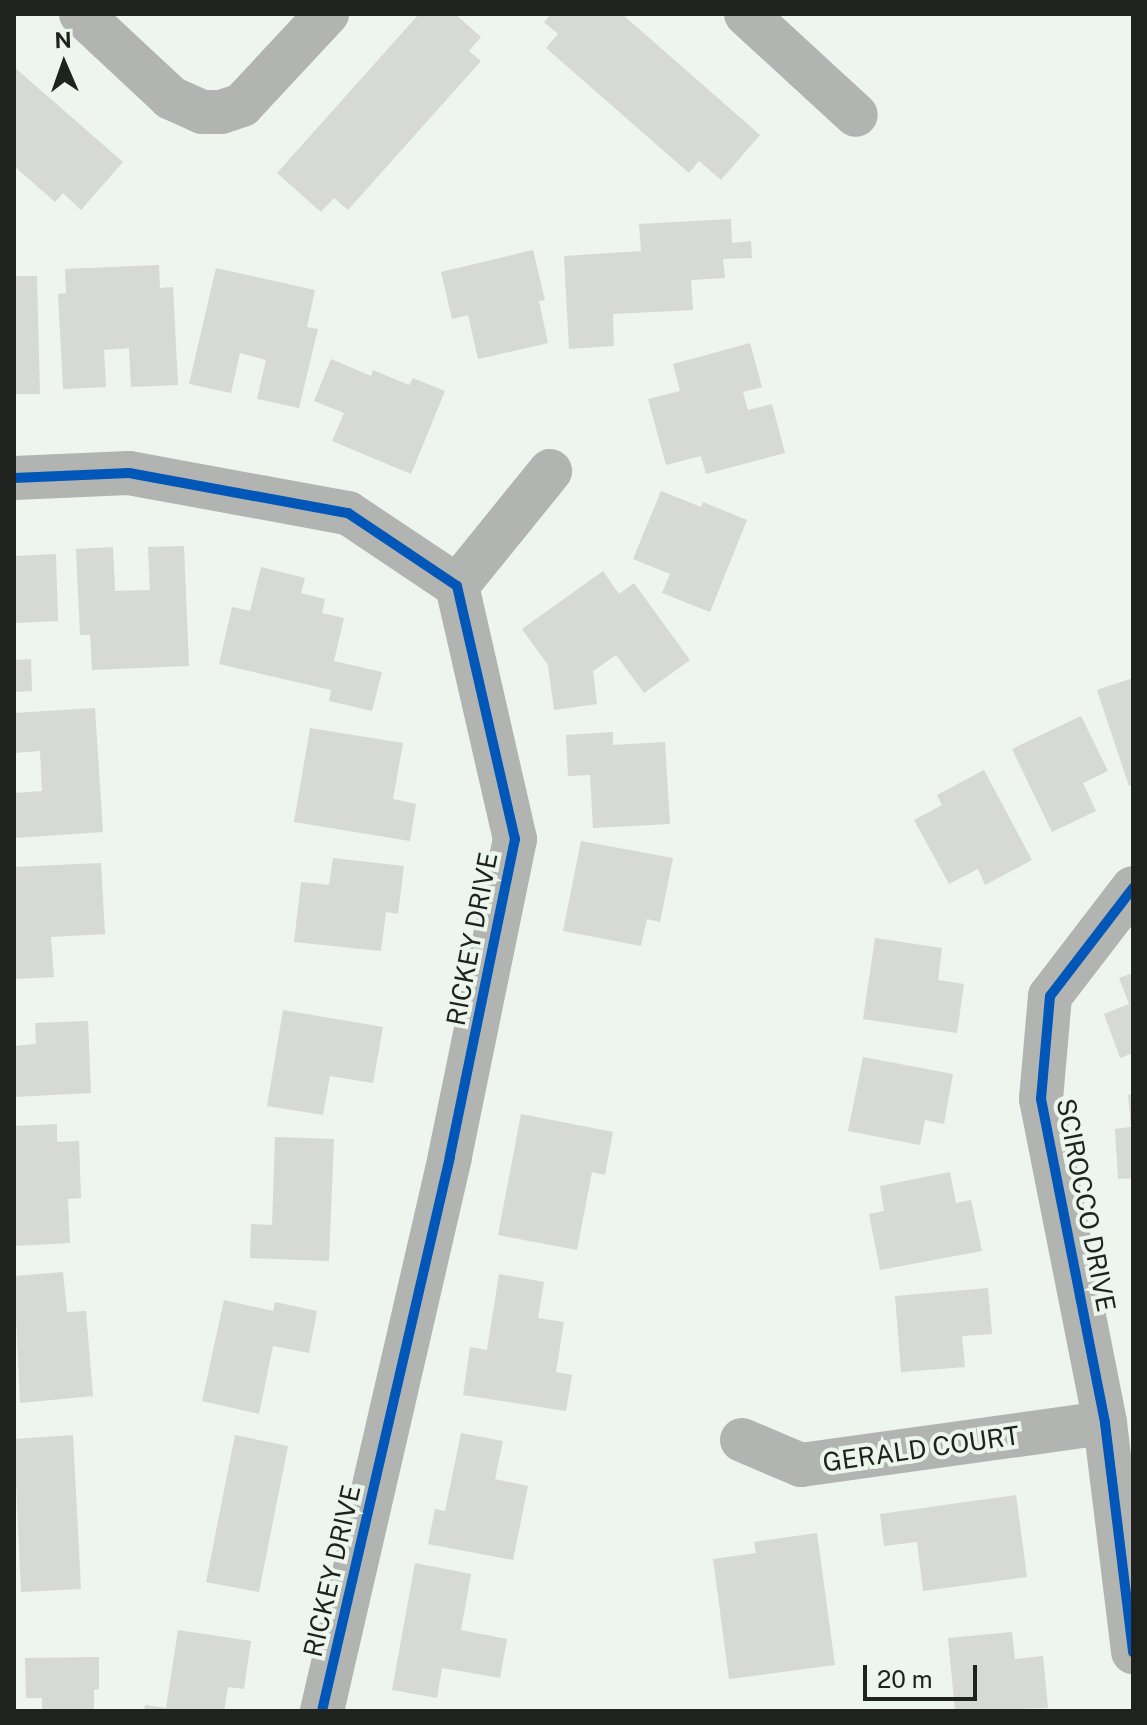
<!DOCTYPE html>
<html>
<head>
<meta charset="utf-8">
<style>
	body { margin:0 }
	#map { position:relative; width:1147px; height:1725px; overflow:hidden; background:#eef4ee; font-family:"Public Sans",sans-serif }
	div>[style] { position:absolute }
	.building>* { inset:0; background:#d6d9d4 }
	.minor>* { height:44px; margin:-22px; padding:0 22px; transform-origin:22px; border-radius:22px; background:#b2b4b2 }
	.cycleway>* { height:10px; margin:-5px; padding:0 5px; transform-origin:5px; border-radius:5px; background:#0057b8 }
	span { translate:-50% -50%; white-space:nowrap; text-align:center; line-height:1.15; -webkit-text-stroke:8px #ecf6ec; paint-order:stroke }
	.street-label { font-size:26px; color:#1f221f }
	.frame { position:absolute; inset:0; border:16px solid #1f221f; pointer-events:none }
	.north { position:absolute; left:24px; top:24px; width:80px; height:80px; -webkit-text-stroke:6px #ecf6ec; paint-order:stroke; rotate:358deg; font-size:22px; font-weight:700; line-height:32px; text-align:center; color:#1f221f }
	.north::after { content:''; display:block; margin:auto; width:28px; height:36px; background:#1f221f; clip-path:polygon(50% 0,100% 100%,50% 72%,0 100%) }
	.scale { position:absolute; left:863px; top:1665px; width:114px; height:36px; box-sizing:border-box; border:4px solid #1f221f; border-top:0; padding-left:10px; font-size:24px; line-height:28px; white-space:nowrap; color:#1f221f; -webkit-text-stroke:6px #ecf6ec; paint-order:stroke }
</style>
</head>
<body>
<div id="map">
	<div class="building">
		<div style="clip-path:polygon(419px 14px,455px 14px,481px 37px,469px 51px,481px 61px,348px 210px,334px 198px,321px 212px,277px 173px)"></div>
		<div style="clip-path:polygon(551px 14px,622px 14px,760px 135px,721px 180px,699px 161px,689px 173px,546px 48px,558px 34px,544px 22px)"></div>
		<div style="clip-path:polygon(14px 67px,123px 162px,81px 210px,63px 193px,55px 202px,14px 166px)"></div>
		<div style="clip-path:polygon(731px 219px,732px 243px,751px 241px,752px 258px,723px 259px,725px 278px,691px 280px,693px 310px,613px 314px,614px 346px,569px 349px,564px 256px,641px 251px,639px 224px)"></div>
		<div style="clip-path:polygon(533px 250px,545px 300px,539px 301px,548px 343px,478px 359px,468px 315px,452px 319px,441px 272px)"></div>
		<div style="clip-path:polygon(159px 265px,160px 288px,173px 287px,178px 385px,131px 387px,129px 348px,104px 350px,106px 387px,63px 389px,58px 294px,66px 293px,65px 269px)"></div>
		<div style="clip-path:polygon(216px 268px,315px 290px,307px 327px,318px 329px,299px 408px,257px 399px,266px 360px,240px 353px,231px 393px,189px 384px)"></div>
		<div style="clip-path:polygon(14px 276px,37px 276px,40px 394px,14px 394px)"></div>
		<div style="clip-path:polygon(750px 343px,762px 387px,743px 392px,748px 410px,772px 404px,785px 453px,706px 474px,701px 456px,666px 465px,648px 399px,680px 391px,673px 364px)"></div>
		<div style="clip-path:polygon(331px 359px,371px 376px,373px 370px,409px 385px,413px 378px,445px 391px,411px 474px,332px 441px,344px 413px,314px 401px)"></div>
		<div style="clip-path:polygon(661px 491px,701px 507px,703px 502px,747px 520px,710px 612px,662px 593px,670px 574px,633px 559px)"></div>
		<div style="clip-path:polygon(184px 546px,189px 666px,92px 670px,90px 635px,80px 635px,76px 549px,113px 547px,115px 591px,150px 590px,148px 547px)"></div>
		<div style="clip-path:polygon(56px 554px,58px 621px,14px 623px,14px 556px)"></div>
		<div style="clip-path:polygon(261px 567px,305px 578px,301px 593px,325px 599px,322px 613px,344px 618px,334px 661px,382px 672px,372px 711px,329px 701px,331px 690px,219px 664px,232px 607px,250px 611px)"></div>
		<div style="clip-path:polygon(603px 571px,619px 594px,634px 583px,690px 660px,644px 693px,616px 655px,593px 671px,597px 704px,554px 710px,548px 665px,522px 629px)"></div>
		<div style="clip-path:polygon(31px 659px,32px 691px,14px 692px,14px 660px)"></div>
		<div style="clip-path:polygon(1133px 678px,1133px 785px,1129px 786px,1097px 690px)"></div>
		<div style="clip-path:polygon(95px 708px,103px 832px,14px 838px,14px 793px,42px 791px,40px 751px,14px 753px,14px 713px)"></div>
		<div style="clip-path:polygon(1081px 716px,1108px 771px,1083px 783px,1096px 811px,1052px 832px,1012px 749px)"></div>
		<div style="clip-path:polygon(310px 728px,403px 743px,393px 799px,416px 804px,410px 841px,294px 822px)"></div>
		<div style="clip-path:polygon(613px 732px,613px 745px,665px 742px,670px 824px,593px 828px,590px 775px,568px 776px,566px 735px)"></div>
		<div style="clip-path:polygon(984px 770px,1032px 860px,985px 885px,978px 869px,949px 884px,914px 820px,942px 805px,937px 795px)"></div>
		<div style="clip-path:polygon(581px 841px,673px 858px,660px 922px,647px 919px,641px 946px,563px 931px)"></div>
		<div style="clip-path:polygon(333px 858px,404px 866px,398px 914px,386px 912px,381px 951px,294px 942px,301px 882px,329px 885px)"></div>
		<div style="clip-path:polygon(101px 863px,105px 934px,51px 937px,54px 977px,14px 979px,14px 867px)"></div>
		<div style="clip-path:polygon(875px 938px,942px 948px,938px 980px,964px 984px,957px 1033px,863px 1019px)"></div>
		<div style="clip-path:polygon(1133px 973px,1133px 1053px,1120px 1058px,1104px 1014px,1129px 1004px,1119px 978px)"></div>
		<div style="clip-path:polygon(283px 1010px,383px 1027px,373px 1083px,330px 1076px,323px 1115px,267px 1106px)"></div>
		<div style="clip-path:polygon(88px 1021px,91px 1093px,14px 1097px,14px 1046px,36px 1044px,35px 1023px)"></div>
		<div style="clip-path:polygon(863px 1057px,953px 1074px,944px 1124px,925px 1120px,920px 1145px,848px 1131px)"></div>
		<div style="clip-path:polygon(1133px 1094px,1133px 1178px,1118px 1179px,1115px 1129px,1131px 1127px,1128px 1095px)"></div>
		<div style="clip-path:polygon(521px 1114px,613px 1132px,605px 1175px,592px 1172px,577px 1250px,498px 1235px)"></div>
		<div style="clip-path:polygon(57px 1124px,57px 1142px,79px 1141px,81px 1198px,68px 1199px,70px 1243px,14px 1246px,14px 1126px)"></div>
		<div style="clip-path:polygon(275px 1137px,334px 1139px,329px 1261px,250px 1258px,251px 1224px,272px 1225px)"></div>
		<div style="clip-path:polygon(950px 1172px,956px 1203px,971px 1200px,982px 1251px,880px 1270px,869px 1214px,884px 1211px,880px 1186px)"></div>
		<div style="clip-path:polygon(63px 1272px,67px 1312px,86px 1311px,93px 1396px,20px 1403px,14px 1276px)"></div>
		<div style="clip-path:polygon(499px 1274px,544px 1282px,538px 1318px,564px 1322px,556px 1372px,572px 1375px,566px 1411px,463px 1395px,470px 1347px,487px 1350px)"></div>
		<div style="clip-path:polygon(988px 1288px,992px 1334px,962px 1336px,965px 1367px,901px 1372px,895px 1296px)"></div>
		<div style="clip-path:polygon(224px 1300px,273px 1311px,275px 1302px,317px 1311px,309px 1353px,273px 1346px,259px 1414px,202px 1401px)"></div>
		<div style="clip-path:polygon(461px 1433px,503px 1441px,495px 1479px,528px 1486px,513px 1560px,428px 1544px,435px 1509px,445px 1511px)"></div>
		<div style="clip-path:polygon(73px 1435px,81px 1589px,21px 1592px,14px 1439px)"></div>
		<div style="clip-path:polygon(235px 1435px,288px 1446px,259px 1592px,206px 1582px)"></div>
		<div style="clip-path:polygon(1016px 1495px,1027px 1577px,923px 1591px,917px 1542px,884px 1546px,880px 1514px)"></div>
		<div style="clip-path:polygon(817px 1533px,835px 1665px,729px 1679px,713px 1559px,756px 1553px,754px 1542px)"></div>
		<div style="clip-path:polygon(415px 1563px,471px 1574px,461px 1630px,507px 1639px,500px 1678px,442px 1668px,437px 1698px,392px 1690px)"></div>
		<div style="clip-path:polygon(178px 1630px,251px 1641px,244px 1689px,228px 1687px,224px 1711px,144px 1711px,145px 1705px,166px 1708px)"></div>
		<div style="clip-path:polygon(1012px 1632px,1015px 1659px,1043px 1656px,1048px 1708px,955px 1711px,948px 1638px)"></div>
		<div style="clip-path:polygon(99px 1657px,99px 1689px,94px 1690px,94px 1711px,42px 1711px,42px 1698px,26px 1698px,25px 1658px)"></div>
	</div>
	<div class="minor">
		<div style="left:81px;top:14px;width:123px;rotate:43deg"></div>
		<div style="left:171px;top:98px;width:34px;rotate:24deg"></div>
		<div style="left:202px;top:112px;width:19px"></div>
		<div style="left:221px;top:112px;width:22px;rotate:-18deg"></div>
		<div style="left:242px;top:105px;width:125px;rotate:-47deg"></div>
		<div style="left:746px;top:14px;width:149px;rotate:42.6deg"></div>
		<div style="left:14px;top:478px;width:115px;rotate:-2.5deg"></div>
		<div style="left:129px;top:473px;width:223px;rotate:10.4deg"></div>
		<div style="left:348px;top:513px;width:131px;rotate:33.8deg"></div>
		<div style="left:457px;top:586px;width:260px;rotate:77.1deg"></div>
		<div style="left:515px;top:839px;width:325px;rotate:101.6deg"></div>
		<div style="left:450px;top:1157px;width:569px;rotate:103.01deg"></div>
		<div style="left:457px;top:586px;width:148px;rotate:-51deg"></div>
		<div style="left:1133px;top:888px;width:136px;rotate:127.5deg"></div>
		<div style="left:1050px;top:996px;width:103px;rotate:95deg"></div>
		<div style="left:1041px;top:1099px;width:330px;rotate:78.8deg"></div>
		<div style="left:1105px;top:1423px;width:231px;rotate:83deg"></div>
		<div style="left:742px;top:1440px;width:64px;rotate:23deg"></div>
		<div style="left:801px;top:1465px;width:307px;rotate:-7.9deg"></div>
	</div>
	<div class="cycleway">
		<div style="left:14px;top:478px;width:115px;rotate:-2.5deg"></div>
		<div style="left:129px;top:473px;width:223px;rotate:10.4deg"></div>
		<div style="left:348px;top:513px;width:131px;rotate:33.8deg"></div>
		<div style="left:457px;top:586px;width:260px;rotate:77.1deg"></div>
		<div style="left:515px;top:839px;width:325px;rotate:101.6deg"></div>
		<div style="left:450px;top:1157px;width:569px;rotate:103.01deg"></div>
		<div style="left:1133px;top:888px;width:136px;rotate:127.5deg"></div>
		<div style="left:1050px;top:996px;width:103px;rotate:95deg"></div>
		<div style="left:1041px;top:1099px;width:330px;rotate:78.8deg"></div>
		<div style="left:1105px;top:1423px;width:231px;rotate:83deg"></div>
	</div>
	<div class="street-label">
		<span style="left:472px;top:939px;rotate:-79deg">RICKEY DRIVE</span>
		<span style="left:1086px;top:1205px;rotate:79deg">SCIROCCO DRIVE</span>
		<span style="left:921px;top:1449px;rotate:-8deg">GERALD COURT</span>
		<span style="left:332px;top:1571px;rotate:-77deg">RICKEY DRIVE</span>
	</div>
	<div class="frame"></div>
	<div class="north">N</div>
	<div class="scale">20 m</div>
</div>
</body>
</html>
